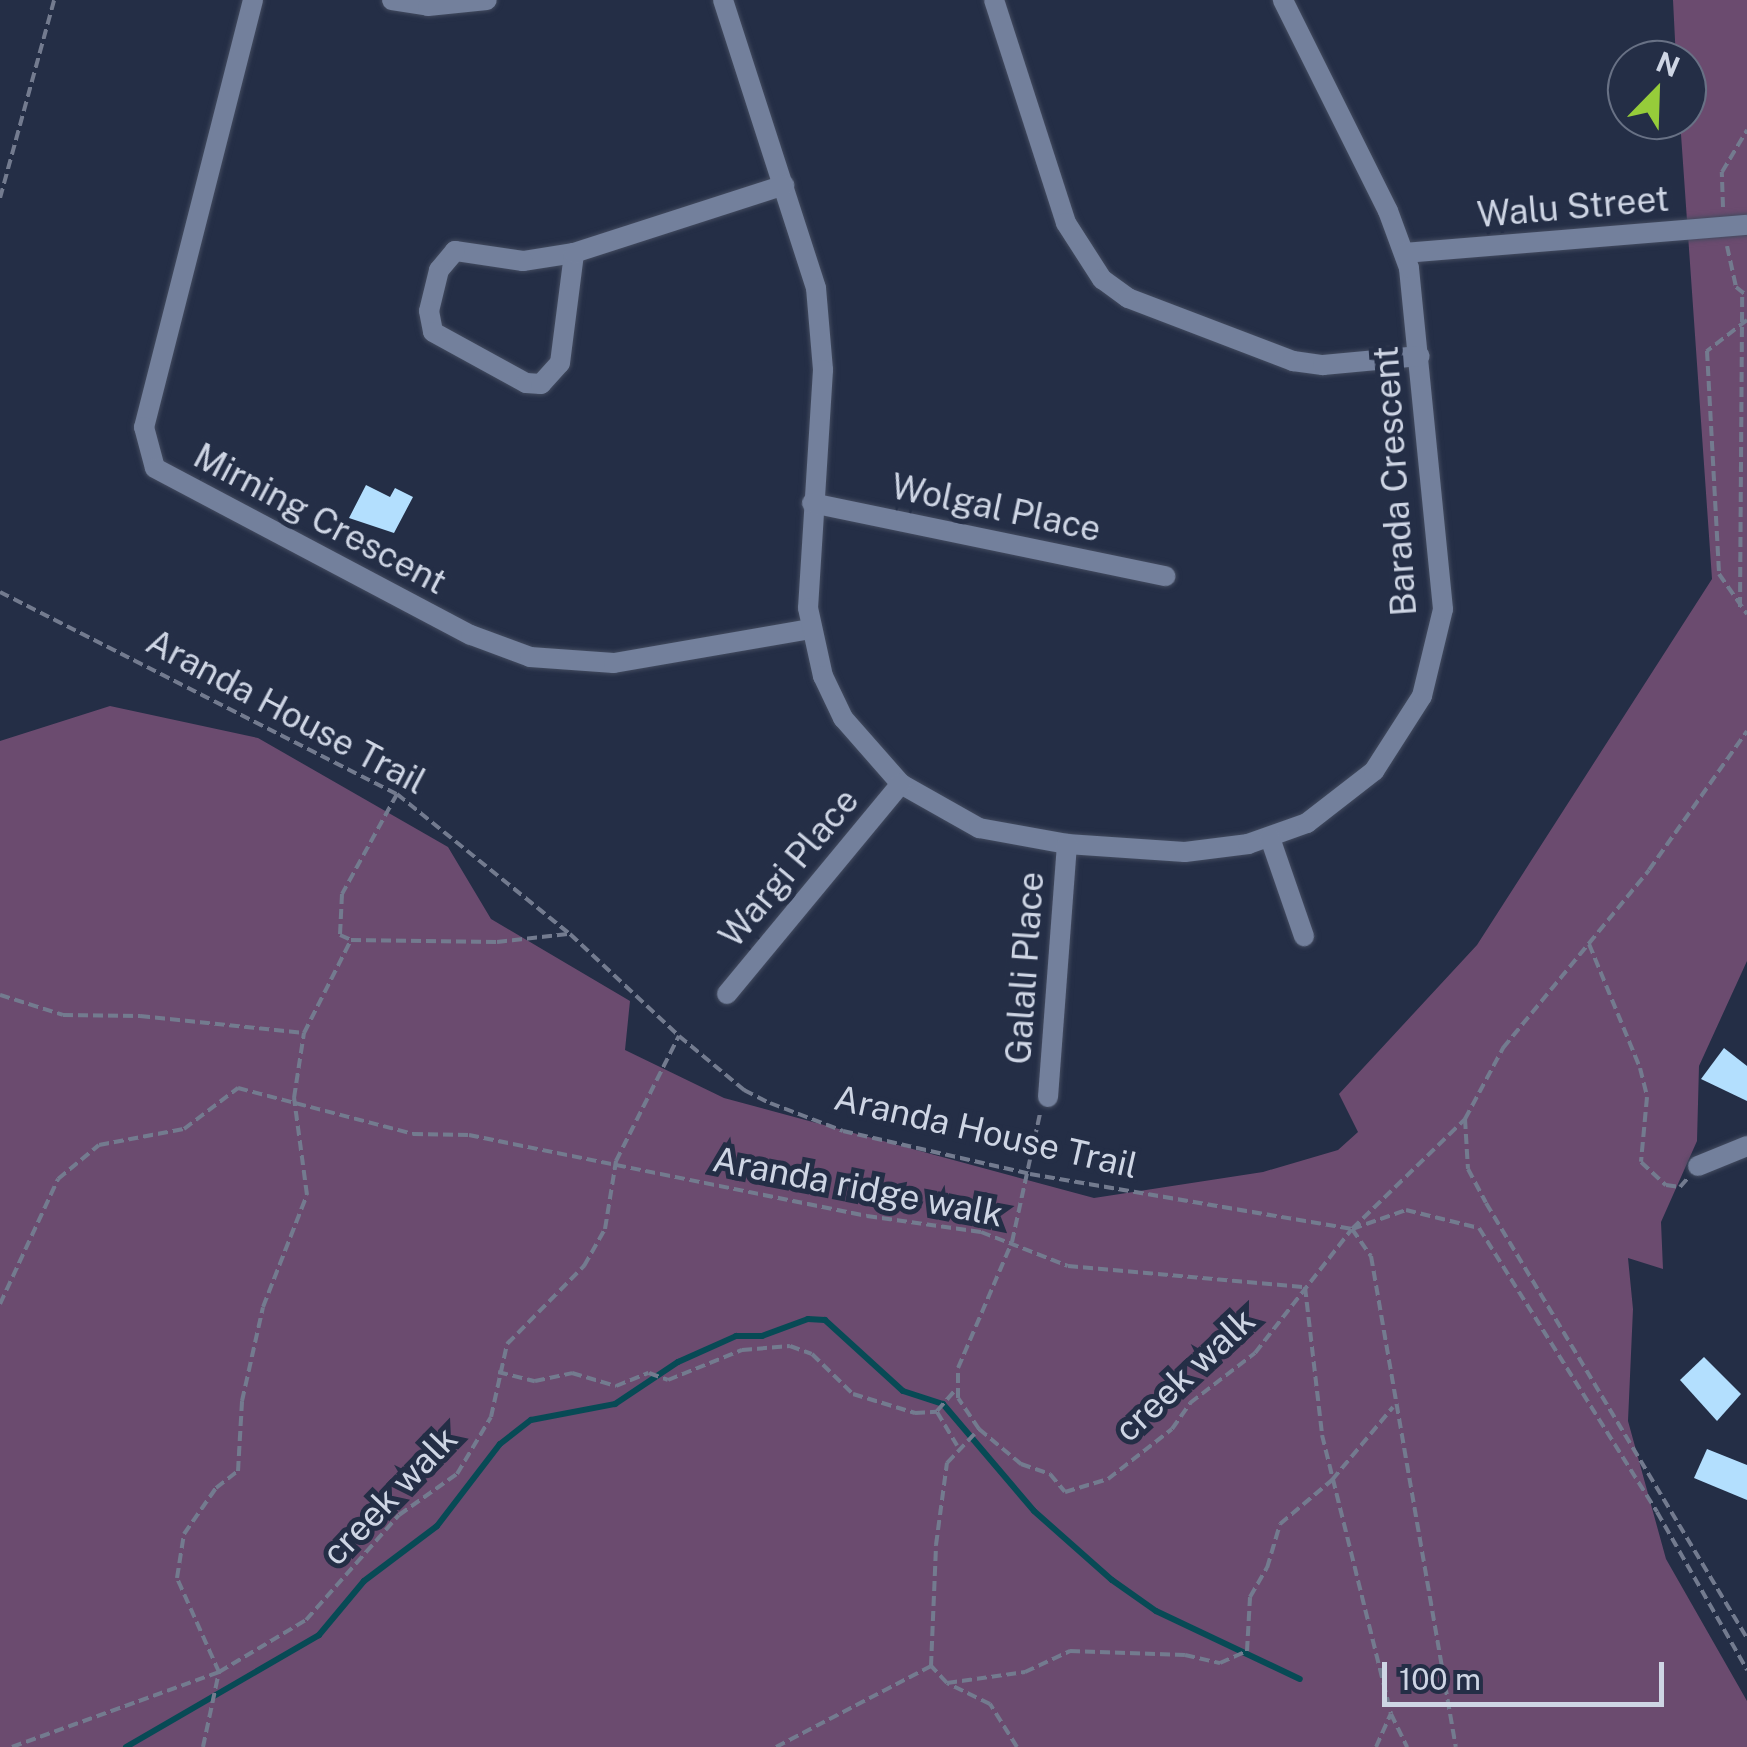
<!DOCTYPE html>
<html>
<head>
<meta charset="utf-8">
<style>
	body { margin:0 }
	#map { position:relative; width:1747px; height:1747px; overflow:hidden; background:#242e46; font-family:"Public Sans",sans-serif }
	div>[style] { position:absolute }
	.green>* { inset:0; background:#6b4b6f }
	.stream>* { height:6px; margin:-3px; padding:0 3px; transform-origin:3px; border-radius:3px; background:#074a55 }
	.building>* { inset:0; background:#b3dffe }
	.path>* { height:4px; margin-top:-2px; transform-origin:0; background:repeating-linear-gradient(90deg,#737b8f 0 10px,transparent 0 15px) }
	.roads { filter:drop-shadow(0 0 2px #434b5f) drop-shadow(0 0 2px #434b5f) }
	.street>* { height:20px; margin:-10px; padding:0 10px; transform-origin:10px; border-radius:10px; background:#73809c }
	span { translate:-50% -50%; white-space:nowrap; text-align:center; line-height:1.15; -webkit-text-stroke:10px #242e46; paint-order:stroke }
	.street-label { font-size:35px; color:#ced5e4 }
	.north { position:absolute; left:1607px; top:40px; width:100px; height:100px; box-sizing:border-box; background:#242e46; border:2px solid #687185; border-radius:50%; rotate:23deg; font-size:28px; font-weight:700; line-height:40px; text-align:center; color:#ced5e4 }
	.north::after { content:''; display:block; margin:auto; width:35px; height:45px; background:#96cc3a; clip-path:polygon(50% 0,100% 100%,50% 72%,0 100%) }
	.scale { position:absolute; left:1382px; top:1662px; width:282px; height:45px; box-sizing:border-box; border:5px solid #ced5e4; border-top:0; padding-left:12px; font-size:30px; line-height:35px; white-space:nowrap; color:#ced5e4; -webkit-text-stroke:8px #242e46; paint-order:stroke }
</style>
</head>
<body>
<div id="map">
	<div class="green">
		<div style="clip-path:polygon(1673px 0,1747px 0,1747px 961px,1699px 1066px,1697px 1141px,1661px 1222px,1663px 1269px,1628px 1258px,1633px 1309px,1628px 1421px,1666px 1559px,1747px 1701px,1747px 1747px,0 1747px,0 741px,110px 706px,258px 738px,448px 847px,491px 919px,630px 1001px,625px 1050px,724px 1098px,1094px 1198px,1263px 1172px,1338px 1150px,1358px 1132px,1339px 1094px,1477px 945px,1712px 579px,1680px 120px,1687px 120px,1687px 60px,1676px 60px)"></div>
	</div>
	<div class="stream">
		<div style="left:126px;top:1747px;width:223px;rotate:-30.1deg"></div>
		<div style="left:319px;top:1635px;width:70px;rotate:-50.2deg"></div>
		<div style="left:364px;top:1581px;width:91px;rotate:-37deg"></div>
		<div style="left:437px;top:1526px;width:103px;rotate:-52.5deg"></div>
		<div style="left:500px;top:1444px;width:39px;rotate:-38deg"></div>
		<div style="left:531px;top:1420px;width:86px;rotate:-10.8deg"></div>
		<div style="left:615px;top:1404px;width:76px;rotate:-33.7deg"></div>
		<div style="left:678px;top:1362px;width:64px;rotate:-24.1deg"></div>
		<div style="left:736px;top:1336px;width:26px"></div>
		<div style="left:762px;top:1336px;width:49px;rotate:-20.3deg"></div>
		<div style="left:808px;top:1319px;width:17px;rotate:3deg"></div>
		<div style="left:825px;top:1320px;width:105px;rotate:42.3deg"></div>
		<div style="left:903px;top:1391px;width:42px;rotate:18deg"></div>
		<div style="left:943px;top:1404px;width:140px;rotate:49.6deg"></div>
		<div style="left:1034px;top:1511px;width:104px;rotate:41.5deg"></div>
		<div style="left:1112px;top:1580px;width:54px;rotate:35.2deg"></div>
		<div style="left:1156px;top:1611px;width:159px;rotate:25.3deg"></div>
	</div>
	<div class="building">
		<div style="clip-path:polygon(366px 485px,390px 497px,395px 488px,413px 497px,394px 533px,349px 518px)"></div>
		<div style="clip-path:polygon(1724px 1048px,1747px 1066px,1747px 1101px,1701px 1079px)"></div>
		<div style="clip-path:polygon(1704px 1357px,1741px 1394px,1717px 1421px,1680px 1380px)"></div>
		<div style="clip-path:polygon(1707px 1449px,1747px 1465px,1747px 1500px,1694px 1478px)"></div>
	</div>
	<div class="path">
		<div style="left:0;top:198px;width:205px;rotate:-74.7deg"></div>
		<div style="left:1723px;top:207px;width:35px;rotate:-92deg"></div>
		<div style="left:1722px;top:172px;width:49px;rotate:-59.2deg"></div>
		<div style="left:1727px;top:246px;width:42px;rotate:77.6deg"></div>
		<div style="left:1736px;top:287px;width:14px;rotate:39deg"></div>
		<div style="left:1747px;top:320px;width:51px;rotate:142.2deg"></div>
		<div style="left:1707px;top:351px;width:223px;rotate:86.9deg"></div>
		<div style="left:1719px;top:574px;width:49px;rotate:55deg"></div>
		<div style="left:0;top:592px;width:445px;rotate:27deg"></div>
		<div style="left:397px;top:794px;width:223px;rotate:39deg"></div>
		<div style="left:570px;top:934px;width:149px;rotate:43.1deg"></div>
		<div style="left:679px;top:1036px;width:85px;rotate:39.7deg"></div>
		<div style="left:744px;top:1090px;width:29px;rotate:27deg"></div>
		<div style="left:770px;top:1103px;width:78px;rotate:21deg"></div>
		<div style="left:843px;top:1131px;width:192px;rotate:12.9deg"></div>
		<div style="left:1030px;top:1174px;width:327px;rotate:9.7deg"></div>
		<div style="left:1352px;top:1229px;width:57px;rotate:-19.4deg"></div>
		<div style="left:1406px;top:1210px;width:75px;rotate:13.9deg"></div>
		<div style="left:1479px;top:1228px;width:335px;rotate:57.9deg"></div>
		<div style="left:1657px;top:1512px;width:182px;rotate:60.3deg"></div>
		<div style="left:1740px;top:607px;width:315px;rotate:-89.6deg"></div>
		<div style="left:397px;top:794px;width:114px;rotate:118.8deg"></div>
		<div style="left:342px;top:894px;width:41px;rotate:92.8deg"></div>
		<div style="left:340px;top:935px;width:12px;rotate:24deg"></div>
		<div style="left:351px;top:940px;width:146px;rotate:0.8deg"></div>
		<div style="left:497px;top:942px;width:71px;rotate:-6.4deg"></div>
		<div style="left:1589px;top:944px;width:134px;rotate:67.6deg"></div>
		<div style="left:1640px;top:1068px;width:30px;rotate:76deg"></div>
		<div style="left:1647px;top:1097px;width:65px;rotate:95.3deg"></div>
		<div style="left:1641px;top:1162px;width:34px;rotate:43deg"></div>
		<div style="left:1666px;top:1185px;width:14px;rotate:8deg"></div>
		<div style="left:1680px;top:1187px;width:11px;rotate:-49deg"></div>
		<div style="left:0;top:995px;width:66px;rotate:17.6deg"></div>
		<div style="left:63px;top:1015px;width:77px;rotate:0.7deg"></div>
		<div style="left:140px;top:1016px;width:165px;rotate:5.9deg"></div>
		<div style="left:1465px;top:1119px;width:50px;rotate:86.6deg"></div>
		<div style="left:1468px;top:1169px;width:38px;rotate:62deg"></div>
		<div style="left:1486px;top:1203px;width:507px;rotate:59.04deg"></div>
		<div style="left:1352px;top:1229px;width:33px;rotate:55deg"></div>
		<div style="left:1371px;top:1256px;width:498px;rotate:80.2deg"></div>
		<div style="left:0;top:1304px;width:138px;rotate:-65.1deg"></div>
		<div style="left:58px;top:1179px;width:53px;rotate:-39.7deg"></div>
		<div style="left:99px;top:1145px;width:86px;rotate:-10.7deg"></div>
		<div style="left:184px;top:1129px;width:68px;rotate:-37.2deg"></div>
		<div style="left:238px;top:1088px;width:181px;rotate:14.7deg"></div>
		<div style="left:413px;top:1134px;width:56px;rotate:1deg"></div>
		<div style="left:469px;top:1135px;width:406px;rotate:11.5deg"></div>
		<div style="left:867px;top:1216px;width:115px;rotate:8deg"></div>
		<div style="left:981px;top:1232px;width:93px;rotate:21.3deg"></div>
		<div style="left:1068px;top:1266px;width:238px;rotate:5.1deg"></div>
		<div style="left:1305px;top:1287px;width:149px;rotate:83.4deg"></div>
		<div style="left:1322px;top:1435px;width:287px;rotate:76.1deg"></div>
		<div style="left:1391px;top:1714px;width:37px;rotate:64deg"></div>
		<div style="left:498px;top:1372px;width:38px;rotate:14deg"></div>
		<div style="left:535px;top:1381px;width:38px;rotate:-12deg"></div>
		<div style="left:572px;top:1373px;width:46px;rotate:16.5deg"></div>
		<div style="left:616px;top:1386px;width:35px;rotate:-22deg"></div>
		<div style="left:649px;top:1373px;width:20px;rotate:20deg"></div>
		<div style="left:668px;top:1380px;width:80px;rotate:-22.1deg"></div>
		<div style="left:742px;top:1350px;width:48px;rotate:-4.8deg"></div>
		<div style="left:790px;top:1346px;width:23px;rotate:20deg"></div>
		<div style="left:812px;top:1354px;width:57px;rotate:44.3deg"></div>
		<div style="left:853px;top:1394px;width:65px;rotate:17deg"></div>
		<div style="left:915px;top:1413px;width:22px;rotate:-3deg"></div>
		<div style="left:937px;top:1411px;width:30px;rotate:-49deg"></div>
		<div style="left:937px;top:1412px;width:39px;rotate:59deg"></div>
		<div style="left:979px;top:1429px;width:55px;rotate:39.8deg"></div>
		<div style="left:1021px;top:1464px;width:31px;rotate:19deg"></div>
		<div style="left:1050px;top:1474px;width:23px;rotate:50deg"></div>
		<div style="left:1065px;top:1492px;width:45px;rotate:-16.8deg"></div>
		<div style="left:1108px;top:1479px;width:81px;rotate:-38deg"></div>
		<div style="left:1172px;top:1429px;width:32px;rotate:-55deg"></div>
		<div style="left:1190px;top:1403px;width:82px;rotate:-37.6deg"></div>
		<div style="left:1255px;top:1353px;width:157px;rotate:-52deg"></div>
		<div style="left:1352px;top:1229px;width:158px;rotate:-44.2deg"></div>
		<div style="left:1465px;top:1119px;width:81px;rotate:-61.8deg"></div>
		<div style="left:1503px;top:1048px;width:230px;rotate:-50.6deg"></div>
		<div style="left:1649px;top:870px;width:170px;rotate:-54.8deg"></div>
		<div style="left:947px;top:1683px;width:79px;rotate:-8deg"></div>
		<div style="left:1025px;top:1672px;width:50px;rotate:-25deg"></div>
		<div style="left:1070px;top:1651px;width:115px;rotate:2deg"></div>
		<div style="left:1185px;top:1655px;width:36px;rotate:13deg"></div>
		<div style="left:1220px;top:1663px;width:30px;rotate:-24deg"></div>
		<div style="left:1247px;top:1651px;width:54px;rotate:-86.8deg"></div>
		<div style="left:1250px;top:1597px;width:34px;rotate:-60deg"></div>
		<div style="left:1267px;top:1568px;width:46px;rotate:-73.5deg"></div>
		<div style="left:1280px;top:1524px;width:68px;rotate:-40.2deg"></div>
		<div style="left:1332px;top:1480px;width:95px;rotate:-50.1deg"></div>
		<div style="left:12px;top:1747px;width:220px;rotate:-19.9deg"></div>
		<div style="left:219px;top:1672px;width:101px;rotate:-30.9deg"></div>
		<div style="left:306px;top:1620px;width:140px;rotate:-48.5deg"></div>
		<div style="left:399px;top:1515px;width:71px;rotate:-35.3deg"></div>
		<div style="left:457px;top:1474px;width:66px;rotate:-59.2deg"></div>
		<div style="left:491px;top:1417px;width:75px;rotate:-77.6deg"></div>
		<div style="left:507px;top:1344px;width:110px;rotate:-45.4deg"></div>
		<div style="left:584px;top:1266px;width:43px;rotate:-60.4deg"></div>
		<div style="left:605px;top:1229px;width:69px;rotate:-80.8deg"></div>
		<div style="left:616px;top:1161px;width:140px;rotate:-63.3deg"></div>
		<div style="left:203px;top:1747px;width:77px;rotate:-78deg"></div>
		<div style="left:219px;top:1672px;width:103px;rotate:-114.1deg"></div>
		<div style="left:177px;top:1578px;width:45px;rotate:-81deg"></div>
		<div style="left:184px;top:1534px;width:56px;rotate:-55.2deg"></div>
		<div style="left:216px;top:1488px;width:28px;rotate:-38deg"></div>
		<div style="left:238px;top:1471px;width:70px;rotate:-86.7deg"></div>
		<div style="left:242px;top:1401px;width:96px;rotate:-77.4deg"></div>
		<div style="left:263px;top:1307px;width:120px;rotate:-68.6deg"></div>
		<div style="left:307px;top:1195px;width:98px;rotate:-97.6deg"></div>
		<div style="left:294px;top:1098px;width:66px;rotate:-81.3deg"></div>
		<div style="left:304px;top:1033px;width:104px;rotate:-63.2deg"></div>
		<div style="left:776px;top:1747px;width:175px;rotate:-27.6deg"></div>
		<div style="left:1017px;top:1747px;width:51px;rotate:-122.1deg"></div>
		<div style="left:990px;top:1704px;width:48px;rotate:-154deg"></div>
		<div style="left:947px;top:1683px;width:23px;rotate:-133deg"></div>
		<div style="left:931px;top:1666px;width:121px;rotate:-87.6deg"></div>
		<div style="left:936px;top:1545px;width:83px;rotate:-82.4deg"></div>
		<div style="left:947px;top:1463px;width:47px;rotate:-46.7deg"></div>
		<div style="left:979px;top:1429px;width:37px;rotate:-124deg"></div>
		<div style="left:958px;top:1398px;width:30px;rotate:-90deg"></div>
		<div style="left:958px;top:1368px;width:137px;rotate:-66.8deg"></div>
		<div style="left:1012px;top:1242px;width:131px;rotate:-77.7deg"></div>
		<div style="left:1376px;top:1747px;width:36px;rotate:-66deg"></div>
	</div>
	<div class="roads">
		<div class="street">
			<div style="left:253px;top:0;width:441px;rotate:104.3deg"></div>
			<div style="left:144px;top:427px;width:42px;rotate:75deg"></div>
			<div style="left:155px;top:468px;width:357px;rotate:27.9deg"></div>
			<div style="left:471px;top:635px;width:63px;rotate:20.4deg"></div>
			<div style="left:530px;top:657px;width:84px;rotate:4.1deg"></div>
			<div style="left:614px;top:663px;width:200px;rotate:-9.8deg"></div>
			<div style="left:392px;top:0;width:36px;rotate:9deg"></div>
			<div style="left:428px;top:6px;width:59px;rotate:-5.8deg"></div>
			<div style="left:723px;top:0;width:303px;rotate:72.1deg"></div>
			<div style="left:816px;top:288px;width:82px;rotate:85.1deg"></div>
			<div style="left:823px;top:370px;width:238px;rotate:93.6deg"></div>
			<div style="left:808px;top:608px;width:70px;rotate:77.6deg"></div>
			<div style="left:823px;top:676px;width:47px;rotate:64.5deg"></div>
			<div style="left:843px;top:718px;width:88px;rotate:48.7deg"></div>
			<div style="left:901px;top:784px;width:90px;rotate:29.4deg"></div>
			<div style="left:979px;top:828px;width:89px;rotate:10.3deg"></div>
			<div style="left:1067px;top:844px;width:118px;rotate:3.9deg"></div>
			<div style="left:1185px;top:852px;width:64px;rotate:-7.2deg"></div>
			<div style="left:1248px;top:844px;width:63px;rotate:-19.6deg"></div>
			<div style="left:1307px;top:823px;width:85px;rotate:-37.8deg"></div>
			<div style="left:1374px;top:771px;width:89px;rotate:-57.4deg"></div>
			<div style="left:1422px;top:696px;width:89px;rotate:-76.4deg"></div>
			<div style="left:1443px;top:609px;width:343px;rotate:-95.7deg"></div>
			<div style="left:1409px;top:268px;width:61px;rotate:-110.2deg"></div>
			<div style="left:1388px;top:211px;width:236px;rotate:-116.5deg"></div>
			<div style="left:994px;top:0;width:234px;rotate:72.1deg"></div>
			<div style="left:1066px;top:223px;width:67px;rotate:57.3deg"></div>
			<div style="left:1102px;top:279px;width:32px;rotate:36deg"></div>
			<div style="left:1128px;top:298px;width:177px;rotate:20.9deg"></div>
			<div style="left:1293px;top:361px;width:30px;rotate:8deg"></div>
			<div style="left:1323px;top:365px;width:97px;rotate:-5.3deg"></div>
			<div style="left:574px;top:253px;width:52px;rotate:171.1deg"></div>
			<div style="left:523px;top:261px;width:69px;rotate:-171.6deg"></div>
			<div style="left:455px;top:251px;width:25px;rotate:130deg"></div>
			<div style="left:439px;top:270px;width:42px;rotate:103.7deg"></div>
			<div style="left:429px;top:311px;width:21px;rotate:79deg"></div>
			<div style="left:433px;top:332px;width:106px;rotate:28.7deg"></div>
			<div style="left:526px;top:383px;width:15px;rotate:4deg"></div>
			<div style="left:541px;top:384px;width:28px;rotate:-48deg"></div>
			<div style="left:560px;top:363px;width:111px;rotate:-82.7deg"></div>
			<div style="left:574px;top:253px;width:221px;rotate:-17.9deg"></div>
			<div style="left:1405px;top:253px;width:343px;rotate:-4.7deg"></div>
			<div style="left:812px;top:503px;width:361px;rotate:11.7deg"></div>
			<div style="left:1270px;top:838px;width:104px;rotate:70.9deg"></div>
			<div style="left:727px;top:994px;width:273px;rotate:-50.4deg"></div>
			<div style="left:1048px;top:1097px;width:254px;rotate:-85.7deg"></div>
			<div style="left:1698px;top:1166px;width:53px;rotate:-22.2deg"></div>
		</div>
	</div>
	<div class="street-label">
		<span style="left:1573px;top:207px;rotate:-5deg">Walu Street</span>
		<span style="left:1395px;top:481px;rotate:-94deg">Barada Crescent</span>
		<span style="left:996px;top:508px;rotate:12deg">Wolgal Place</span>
		<span style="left:320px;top:519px;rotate:28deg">Mirning Crescent</span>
		<span style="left:286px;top:712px;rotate:28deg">Aranda House Trail</span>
		<span style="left:789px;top:868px;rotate:-50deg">Wargi Place</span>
		<span style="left:1025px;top:968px;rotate:-86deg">Galali Place</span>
		<span style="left:986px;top:1132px;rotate:13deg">Aranda House Trail</span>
		<span style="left:858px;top:1187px;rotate:11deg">Aranda ridge walk</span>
		<span style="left:1185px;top:1375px;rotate:-43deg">creek walk</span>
		<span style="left:390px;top:1496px;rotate:-46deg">creek walk</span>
	</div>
	<div class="north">N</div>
	<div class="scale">100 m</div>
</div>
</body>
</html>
